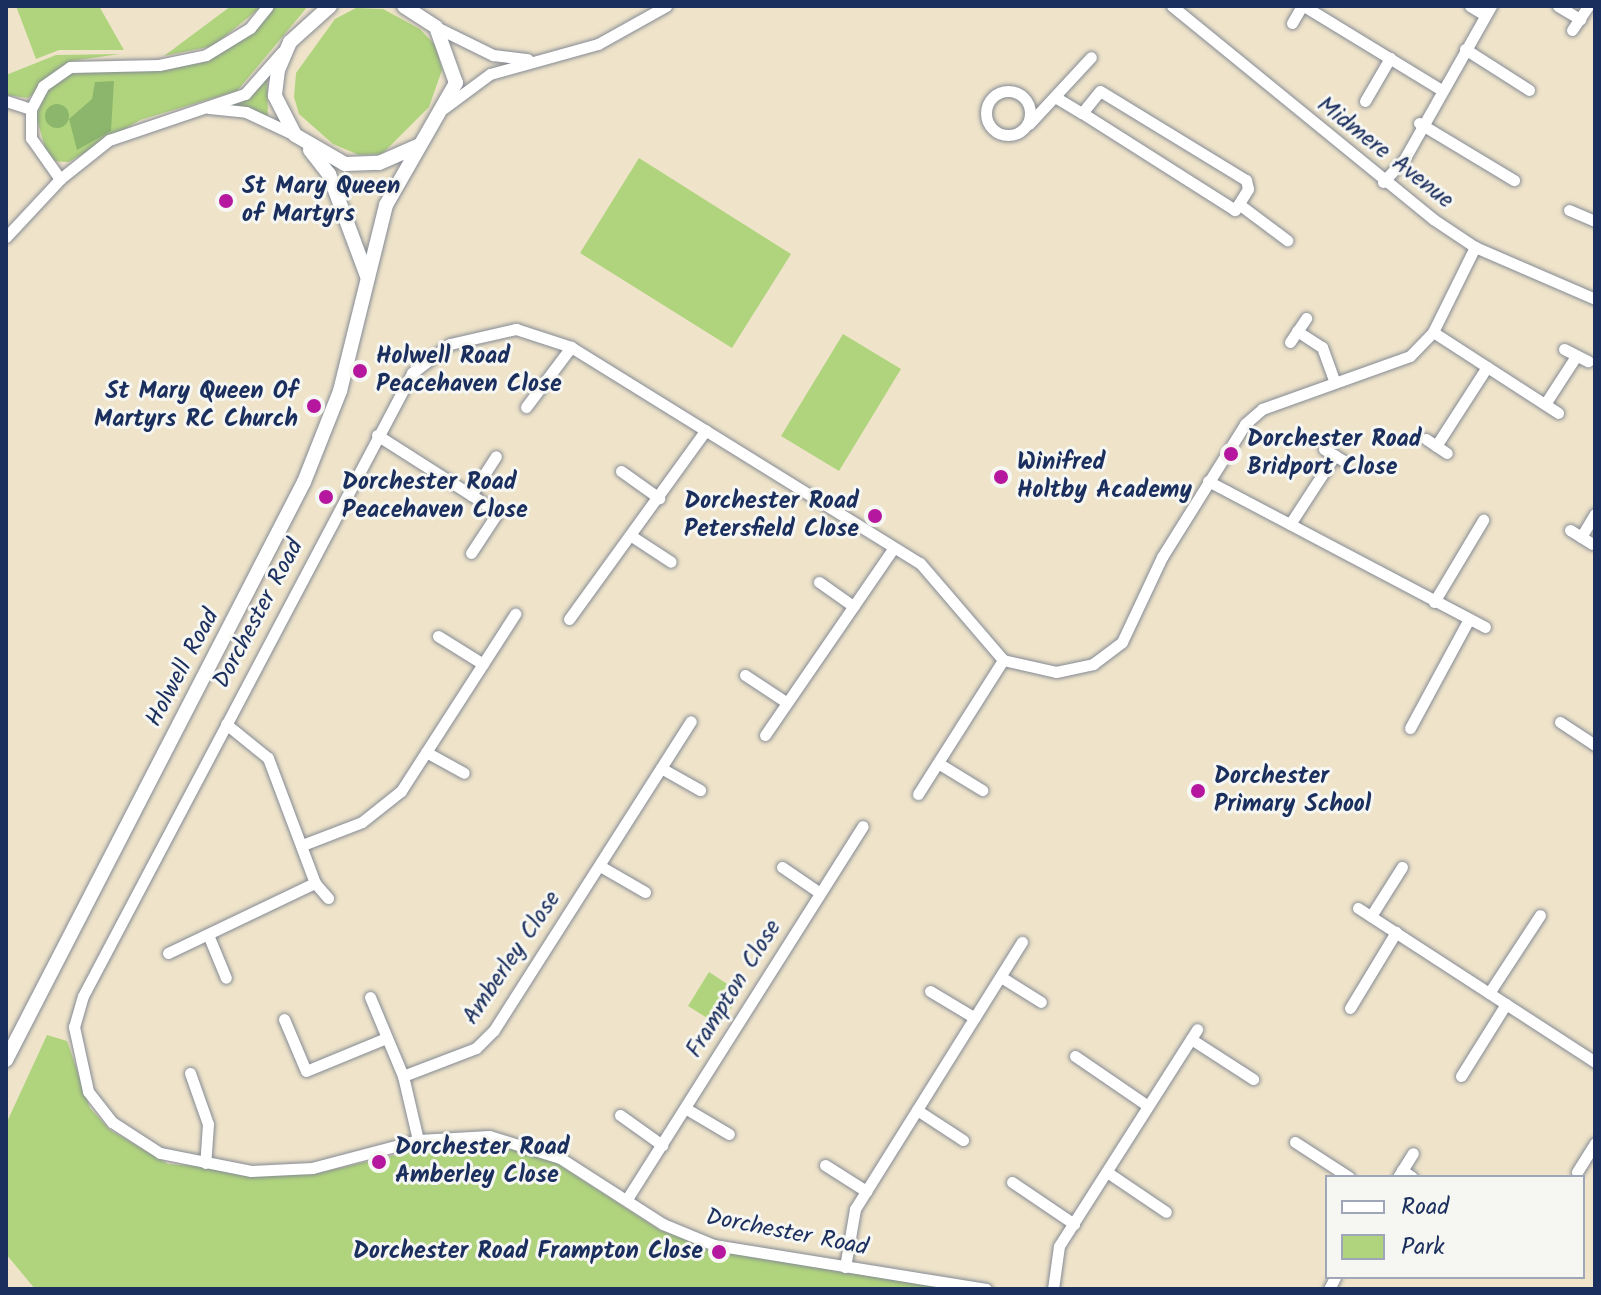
<!DOCTYPE html>
<html>
<head>
<meta charset="utf-8">
<style>
	body { margin:0 }
	#map { position:relative; width:1601px; height:1295px; overflow:hidden; background:#efe4ca; font-family:Kalam,sans-serif }
	div>[style] { position:absolute }
	.green>* { inset:0; background:#b0d47d }
	.forest>* { inset:0; background:#8cb66c }
	.round { border-radius:50% }
	.roads { filter:drop-shadow(0 0 2px #858a94) drop-shadow(0 0 2px #858a94) }
	.minor>* { height:11px; margin:-5.5px; padding:0 5.5px; transform-origin:5.5px; border-radius:5.5px; background:#fff }
	.minor>.ring { margin:-5.5px; padding:0; box-sizing:content-box; background:none; border:11px solid #fff; border-radius:50% }
	.tertiary>* { height:14px; margin:-7px; padding:0 7px; transform-origin:7px; border-radius:7px; background:#fff }
	.dots>* { width:22px; height:22px; translate:-50% -50%; box-sizing:border-box; border:4px solid #f6f6f2; border-radius:50% }
	span { translate:-50% -50%; white-space:nowrap; text-align:center; line-height:1.15; -webkit-text-stroke:6px #f6f6f2; paint-order:stroke }
	.street-label { font-size:24px; color:#1b2f5e }
	.poi-label { font-size:24px; color:#1b2f5e; font-weight:700 }
	.left { translate:0 -50%; text-align:left }
	.right { translate:-100% -50%; text-align:right }
	.frame { position:absolute; inset:0; border:8px solid #1b2f5e; pointer-events:none }
	.legend { position:absolute; left:1325px; top:1175px; width:260px; height:104px; box-sizing:border-box; background:#f6f6f2; border:2px solid #9ea6b7; margin:0; padding:10px 14px; list-style:none; font-size:24px; color:#1b2f5e }
	.legend li { display:flex; align-items:center; gap:16px; height:40px }
	.legend b { width:40px; border:2px solid #9ea6b7 }
</style>
</head>
<body>
<div id="map">
	<div class="green">
		<div style="clip-path:polygon(16px 6px,99px 6px,124px 50px,59px 50px,36px 59px)"></div>
		<div style="clip-path:polygon(231px 6px,262px 6px,213px 46px,164px 56px)"></div>
		<div style="clip-path:polygon(275px 6px,308px 6px,237px 91px,140px 120px,69px 162px,49px 161px,36px 116px,48px 87px,64px 75px,208px 59px,251px 34px)"></div>
		<div style="clip-path:polygon(356px 8px,383px 9px,420px 29px,436px 46px,442px 70px,429px 107px,382px 154px,359px 155px,333px 144px,299px 114px,294px 97px,296px 73px,335px 19px)"></div>
		<div style="clip-path:polygon(120px 54px,71px 61px,28px 98px,6px 95px,6px 75px,56px 55px)"></div>
		<div style="clip-path:polygon(267px 77px,268px 118px,234px 106px,233px 104px)"></div>
		<div style="clip-path:polygon(639px 158px,791px 254px,732px 348px,580px 253px)"></div>
		<div style="clip-path:polygon(843px 334px,901px 369px,839px 471px,781px 436px)"></div>
		<div style="clip-path:polygon(709px 972px,741px 993px,720px 1026px,688px 1006px)"></div>
		<div style="clip-path:polygon(47px 1035px,67px 1041px,90px 1108px,110px 1130px,168px 1164px,310px 1175px,438px 1145px,500px 1144px,550px 1159px,658px 1229px,711px 1250px,953px 1289px,35px 1289px,6px 1254px,6px 1124px)"></div>
	</div>
	<div class="forest">
		<div style="clip-path:polygon(114px 81px,111px 131px,77px 150px,69px 119px,92px 99px,95px 82px)"></div>
		<div class="round" style="left:45px;top:104px;width:24px;height:24px"></div>
	</div>
	<div class="roads">
		<div class="minor">
			<div style="left:1172px;top:6px;width:337px;rotate:39.2deg"></div>
			<div style="left:1433px;top:219px;width:50px;rotate:33.7deg"></div>
			<div style="left:1475px;top:247px;width:131px;rotate:23.4deg"></div>
			<div style="left:1304px;top:6px;width:159px;rotate:31.4deg"></div>
			<div style="left:1470px;top:6px;width:17px;rotate:31deg"></div>
			<div style="left:1558px;top:6px;width:26px;rotate:31deg"></div>
			<div style="left:1292px;top:23px;width:20px;rotate:-60deg"></div>
			<div style="left:436px;top:27px;width:64px;rotate:26.2deg"></div>
			<div style="left:493px;top:55px;width:35px;rotate:7deg"></div>
			<div style="left:1572px;top:30px;width:29px;rotate:-56deg"></div>
			<div style="left:1465px;top:49px;width:76px;rotate:32.6deg"></div>
			<div class="ring" style="left:986px;top:91px;width:33px;height:33px"></div>
			<div style="left:1055px;top:97px;width:31px;rotate:31deg"></div>
			<div style="left:1082px;top:113px;width:28px;rotate:-51deg"></div>
			<div style="left:1100px;top:91px;width:171px;rotate:31.4deg"></div>
			<div style="left:1246px;top:180px;width:9px;rotate:77deg"></div>
			<div style="left:1248px;top:189px;width:25px;rotate:122deg"></div>
			<div style="left:1235px;top:210px;width:181px;rotate:-147.6deg"></div>
			<div style="left:6px;top:101px;width:26px;rotate:18deg"></div>
			<div style="left:1365px;top:101px;width:50px;rotate:-59.8deg"></div>
			<div style="left:209px;top:108px;width:37px;rotate:6deg"></div>
			<div style="left:246px;top:112px;width:54px;rotate:25.1deg"></div>
			<div style="left:444px;top:108px;width:57px;rotate:-36.5deg"></div>
			<div style="left:490px;top:74px;width:112px;rotate:-15.5deg"></div>
			<div style="left:598px;top:44px;width:78px;rotate:-29.2deg"></div>
			<div style="left:1419px;top:123px;width:111px;rotate:31deg"></div>
			<div style="left:1029px;top:124px;width:91px;rotate:-47.2deg"></div>
			<div style="left:60px;top:179px;width:50px;rotate:-125.3deg"></div>
			<div style="left:31px;top:138px;width:29px;rotate:-90deg"></div>
			<div style="left:31px;top:109px;width:26px;rotate:-62deg"></div>
			<div style="left:43px;top:86px;width:33px;rotate:-35deg"></div>
			<div style="left:70px;top:67px;width:89px;rotate:-1.3deg"></div>
			<div style="left:159px;top:65px;width:48px;rotate:-12deg"></div>
			<div style="left:206px;top:55px;width:52px;rotate:-31.5deg"></div>
			<div style="left:250px;top:28px;width:28px;rotate:-51deg"></div>
			<div style="left:1383px;top:182px;width:33px;rotate:-47deg"></div>
			<div style="left:1405px;top:158px;width:175px;rotate:-60.5deg"></div>
			<div style="left:1240px;top:205px;width:59px;rotate:36.7deg"></div>
			<div style="left:1569px;top:210px;width:28px;rotate:23deg"></div>
			<div style="left:6px;top:237px;width:79px;rotate:-47deg"></div>
			<div style="left:60px;top:179px;width:63px;rotate:-38.5deg"></div>
			<div style="left:109px;top:140px;width:144px;rotate:-18.7deg"></div>
			<div style="left:245px;top:94px;width:56px;rotate:-48.6deg"></div>
			<div style="left:1297px;top:331px;width:30px;rotate:33deg"></div>
			<div style="left:1322px;top:347px;width:37px;rotate:70deg"></div>
			<div style="left:1433px;top:332px;width:149px;rotate:32.9deg"></div>
			<div style="left:1290px;top:342px;width:29px;rotate:-56deg"></div>
			<div style="left:1564px;top:349px;width:27px;rotate:27deg"></div>
			<div style="left:1545px;top:404px;width:57px;rotate:-57.1deg"></div>
			<div style="left:526px;top:407px;width:75px;rotate:-53.1deg"></div>
			<div style="left:377px;top:435px;width:143px;rotate:32.5deg"></div>
			<div style="left:498px;top:512px;width:49px;rotate:123.4deg"></div>
			<div style="left:1426px;top:439px;width:25px;rotate:34deg"></div>
			<div style="left:1436px;top:446px;width:94px;rotate:-57.2deg"></div>
			<div style="left:1324px;top:449px;width:23px;rotate:31deg"></div>
			<div style="left:621px;top:471px;width:47px;rotate:35.4deg"></div>
			<div style="left:1208px;top:481px;width:313px;rotate:27.8deg"></div>
			<div style="left:471px;top:495px;width:46px;rotate:-57.3deg"></div>
			<div style="left:1290px;top:524px;width:82px;rotate:-56.9deg"></div>
			<div style="left:1570px;top:530px;width:26px;rotate:32deg"></div>
			<div style="left:633px;top:537px;width:45px;rotate:33.3deg"></div>
			<div style="left:1581px;top:537px;width:27px;rotate:-59deg"></div>
			<div style="left:819px;top:582px;width:42px;rotate:35.2deg"></div>
			<div style="left:1434px;top:602px;width:96px;rotate:-59.1deg"></div>
			<div style="left:569px;top:619px;width:233px;rotate:-54.1deg"></div>
			<div style="left:438px;top:636px;width:53px;rotate:31.9deg"></div>
			<div style="left:745px;top:675px;width:49px;rotate:33.4deg"></div>
			<div style="left:1560px;top:722px;width:42px;rotate:33.3deg"></div>
			<div style="left:1410px;top:728px;width:124px;rotate:-61.6deg"></div>
			<div style="left:765px;top:735px;width:226px;rotate:-55.5deg"></div>
			<div style="left:426px;top:752px;width:43px;rotate:28.9deg"></div>
			<div style="left:938px;top:763px;width:52px;rotate:31.5deg"></div>
			<div style="left:661px;top:768px;width:45px;rotate:29.4deg"></div>
			<div style="left:918px;top:794px;width:159px;rotate:-57.6deg"></div>
			<div style="left:305px;top:844px;width:61px;rotate:-21.1deg"></div>
			<div style="left:362px;top:822px;width:50px;rotate:-38.5deg"></div>
			<div style="left:401px;top:791px;width:211px;rotate:-57.2deg"></div>
			<div style="left:600px;top:866px;width:52px;rotate:30deg"></div>
			<div style="left:782px;top:867px;width:46px;rotate:34.4deg"></div>
			<div style="left:315px;top:883px;width:20px;rotate:49deg"></div>
			<div style="left:1358px;top:908px;width:283px;rotate:33deg"></div>
			<div style="left:1371px;top:916px;width:58px;rotate:-57.7deg"></div>
			<div style="left:209px;top:937px;width:44px;rotate:67.5deg"></div>
			<div style="left:168px;top:953px;width:163px;rotate:-25.5deg"></div>
			<div style="left:315px;top:883px;width:134px;rotate:-110.6deg"></div>
			<div style="left:268px;top:758px;width:54px;rotate:-141deg"></div>
			<div style="left:1001px;top:977px;width:47px;rotate:32deg"></div>
			<div style="left:930px;top:991px;width:52px;rotate:31deg"></div>
			<div style="left:1489px;top:993px;width:93px;rotate:-56.8deg"></div>
			<div style="left:370px;top:997px;width:86px;rotate:67.3deg"></div>
			<div style="left:403px;top:1076px;width:66px;rotate:76.8deg"></div>
			<div style="left:1350px;top:1008px;width:89px;rotate:-58.8deg"></div>
			<div style="left:284px;top:1019px;width:56px;rotate:67.1deg"></div>
			<div style="left:306px;top:1071px;width:87px;rotate:-22.4deg"></div>
			<div style="left:1191px;top:1039px;width:74px;rotate:32.8deg"></div>
			<div style="left:1075px;top:1056px;width:88px;rotate:34.4deg"></div>
			<div style="left:190px;top:1073px;width:54px;rotate:70.6deg"></div>
			<div style="left:208px;top:1124px;width:39px;rotate:94deg"></div>
			<div style="left:403px;top:1076px;width:78px;rotate:-21deg"></div>
			<div style="left:476px;top:1048px;width:25px;rotate:-45deg"></div>
			<div style="left:494px;top:1030px;width:366px;rotate:-57.5deg"></div>
			<div style="left:1461px;top:1076px;width:85px;rotate:-58deg"></div>
			<div style="left:685px;top:1108px;width:51px;rotate:30.6deg"></div>
			<div style="left:917px;top:1110px;width:55px;rotate:33.1deg"></div>
			<div style="left:620px;top:1115px;width:52px;rotate:35.5deg"></div>
			<div style="left:1295px;top:1142px;width:64px;rotate:32.9deg"></div>
			<div style="left:825px;top:1165px;width:49px;rotate:32.4deg"></div>
			<div style="left:1402px;top:1170px;width:12px;rotate:35deg"></div>
			<div style="left:1107px;top:1172px;width:71px;rotate:34.1deg"></div>
			<div style="left:1577px;top:1172px;width:34px;rotate:-58deg"></div>
			<div style="left:1398px;top:1177px;width:28px;rotate:-58deg"></div>
			<div style="left:1012px;top:1182px;width:75px;rotate:34.1deg"></div>
			<div style="left:627px;top:1199px;width:441px;rotate:-57.7deg"></div>
			<div style="left:845px;top:1267px;width:59px;rotate:-80.2deg"></div>
			<div style="left:855px;top:1209px;width:315px;rotate:-58deg"></div>
			<div style="left:986px;top:1289px;width:276px;rotate:-170.8deg"></div>
			<div style="left:714px;top:1245px;width:55px;rotate:-157.6deg"></div>
			<div style="left:663px;top:1224px;width:122px;rotate:-147.3deg"></div>
			<div style="left:560px;top:1158px;width:74px;rotate:-162.8deg"></div>
			<div style="left:489px;top:1136px;width:71px;rotate:176.8deg"></div>
			<div style="left:418px;top:1140px;width:110px;rotate:165.2deg"></div>
			<div style="left:312px;top:1168px;width:61px;rotate:177.2deg"></div>
			<div style="left:251px;top:1171px;width:93px;rotate:-168.8deg"></div>
			<div style="left:160px;top:1153px;width:57px;rotate:-147.1deg"></div>
			<div style="left:112px;top:1122px;width:39px;rotate:-128deg"></div>
			<div style="left:88px;top:1091px;width:66px;rotate:-102.3deg"></div>
			<div style="left:74px;top:1027px;width:32px;rotate:-74deg"></div>
			<div style="left:83px;top:996px;width:705px;rotate:-62.16deg"></div>
			<div style="left:412px;top:373px;width:48px;rotate:-37.3deg"></div>
			<div style="left:450px;top:344px;width:68px;rotate:-12.8deg"></div>
			<div style="left:516px;top:329px;width:58px;rotate:18.1deg"></div>
			<div style="left:571px;top:347px;width:410px;rotate:31.8deg"></div>
			<div style="left:920px;top:563px;width:128px;rotate:49.4deg"></div>
			<div style="left:1003px;top:660px;width:54px;rotate:12.8deg"></div>
			<div style="left:1056px;top:672px;width:38px;rotate:-12deg"></div>
			<div style="left:1093px;top:664px;width:36px;rotate:-37deg"></div>
			<div style="left:1122px;top:642px;width:94px;rotate:-64.8deg"></div>
			<div style="left:1162px;top:557px;width:157px;rotate:-58deg"></div>
			<div style="left:1245px;top:424px;width:23px;rotate:-41deg"></div>
			<div style="left:1262px;top:409px;width:157px;rotate:-19.7deg"></div>
			<div style="left:1410px;top:356px;width:33px;rotate:-46deg"></div>
			<div style="left:1433px;top:332px;width:95px;rotate:-63.7deg"></div>
			<div style="left:1053px;top:1289px;width:43px;rotate:-82.1deg"></div>
			<div style="left:1059px;top:1246px;width:257px;rotate:-57.5deg"></div>
			<div style="left:1329px;top:1289px;width:13px;rotate:-63deg"></div>
		</div>
		<div class="tertiary">
			<div style="left:330px;top:6px;width:54px;rotate:138deg"></div>
			<div style="left:290px;top:42px;width:30px;rotate:113deg"></div>
			<div style="left:278px;top:70px;width:26px;rotate:97deg"></div>
			<div style="left:275px;top:96px;width:44px;rotate:62.9deg"></div>
			<div style="left:295px;top:135px;width:58px;rotate:30.1deg"></div>
			<div style="left:345px;top:164px;width:34px;rotate:-2deg"></div>
			<div style="left:379px;top:163px;width:43px;rotate:-23.6deg"></div>
			<div style="left:310px;top:150px;width:31px;rotate:52deg"></div>
			<div style="left:329px;top:174px;width:109px;rotate:69.6deg"></div>
			<div style="left:6px;top:1060px;width:650px;rotate:-62.73deg"></div>
			<div style="left:304px;top:482px;width:98px;rotate:-68.4deg"></div>
			<div style="left:340px;top:391px;width:192px;rotate:-76.1deg"></div>
			<div style="left:386px;top:205px;width:141px;rotate:-60.2deg"></div>
			<div style="left:456px;top:83px;width:59px;rotate:-109.7deg"></div>
			<div style="left:436px;top:27px;width:38px;rotate:-147deg"></div>
		</div>
	</div>
	<div class="dots">
		<div style="left:226px;top:201px;background:#b5179e"></div>
		<div style="left:360px;top:371px;background:#b5179e"></div>
		<div style="left:314px;top:406px;background:#b5179e"></div>
		<div style="left:1231px;top:454px;background:#b5179e"></div>
		<div style="left:1001px;top:477px;background:#b5179e"></div>
		<div style="left:326px;top:497px;background:#b5179e"></div>
		<div style="left:875px;top:516px;background:#b5179e"></div>
		<div style="left:1198px;top:791px;background:#b5179e"></div>
		<div style="left:379px;top:1162px;background:#b5179e"></div>
		<div style="left:719px;top:1252px;background:#b5179e"></div>
	</div>
	<div class="street-label">
		<span style="left:1385px;top:153px;rotate:38deg">Midmere Avenue</span>
		<span style="left:259px;top:614px;rotate:-62deg">Dorchester Road</span>
		<span style="left:183px;top:668px;rotate:-62deg">Holwell Road</span>
		<span style="left:512px;top:958px;rotate:-56deg">Amberley Close</span>
		<span style="left:734px;top:989px;rotate:-58deg">Frampton Close</span>
		<span style="left:787px;top:1233px;rotate:11deg">Dorchester Road</span>
	</div>
	<div class="poi-label">
		<span class="left" style="left:242px;top:201px">St Mary Queen<br>of Martyrs</span>
		<span class="left" style="left:376px;top:371px">Holwell Road<br>Peacehaven Close</span>
		<span class="right" style="left:298px;top:406px">St Mary Queen Of<br>Martyrs RC Church</span>
		<span class="left" style="left:1247px;top:454px">Dorchester Road<br>Bridport Close</span>
		<span class="left" style="left:1017px;top:477px">Winifred<br>Holtby Academy</span>
		<span class="left" style="left:342px;top:497px">Dorchester Road<br>Peacehaven Close</span>
		<span class="right" style="left:859px;top:516px">Dorchester Road<br>Petersfield Close</span>
		<span class="left" style="left:1214px;top:791px">Dorchester<br>Primary School</span>
		<span class="left" style="left:395px;top:1162px">Dorchester Road<br>Amberley Close</span>
		<span class="right" style="left:703px;top:1252px">Dorchester Road Frampton Close</span>
	</div>
	<div class="frame"></div>
	<ul class="legend">
	<li><b style="height:10px;background:#fff"></b>Road</li>
	<li><b style="height:22px;background:#b0d47d"></b>Park</li>
	</ul>
</div>
</body>
</html>
